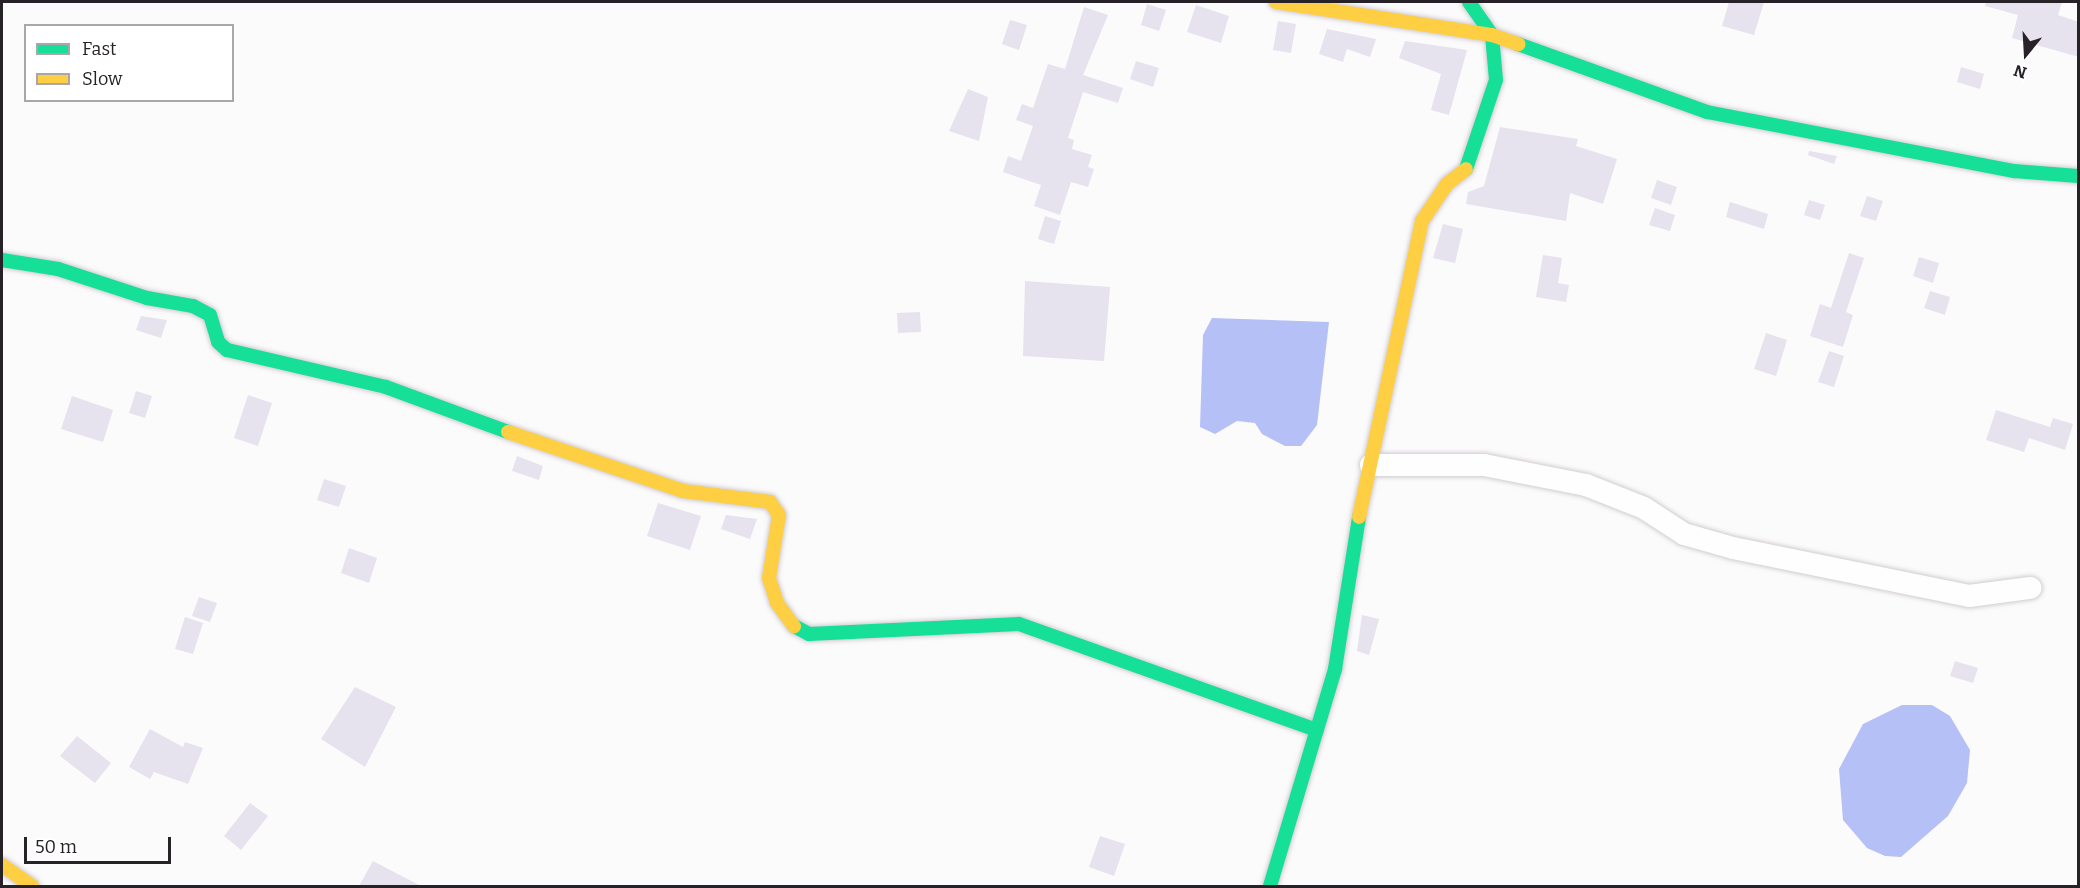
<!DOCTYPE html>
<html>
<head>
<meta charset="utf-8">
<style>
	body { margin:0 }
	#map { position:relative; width:2080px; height:888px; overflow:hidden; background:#fcfbfc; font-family:Bitter,serif }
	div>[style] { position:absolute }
	.water>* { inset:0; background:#b4c0f6 }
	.building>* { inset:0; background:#e6e2ee }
	.roads { filter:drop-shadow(0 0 2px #d1cdd1) drop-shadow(0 0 2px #d1cdd1) }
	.street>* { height:22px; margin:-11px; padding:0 11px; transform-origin:11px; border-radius:11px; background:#fffeff }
	.fast>* { height:14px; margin:-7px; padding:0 7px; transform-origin:7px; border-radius:7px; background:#16e098 }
	.slow>* { height:14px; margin:-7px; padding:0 7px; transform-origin:7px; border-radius:7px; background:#ffcf43 }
	span { translate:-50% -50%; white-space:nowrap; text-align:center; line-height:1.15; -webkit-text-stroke:4.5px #fff; paint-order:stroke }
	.frame { position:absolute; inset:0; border:3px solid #272227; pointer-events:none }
	.legend { position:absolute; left:24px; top:24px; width:210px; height:78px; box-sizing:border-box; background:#fff; border:2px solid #a9a7a9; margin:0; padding:8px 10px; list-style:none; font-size:18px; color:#272227 }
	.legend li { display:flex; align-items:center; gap:12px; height:30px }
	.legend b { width:30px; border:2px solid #a9a7a9 }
	.north { position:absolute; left:1996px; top:24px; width:60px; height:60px; -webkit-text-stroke:4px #fff; paint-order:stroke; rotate:198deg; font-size:16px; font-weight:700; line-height:24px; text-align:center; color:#272227 }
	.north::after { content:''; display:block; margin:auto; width:21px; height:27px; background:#272227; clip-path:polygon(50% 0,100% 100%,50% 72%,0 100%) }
	.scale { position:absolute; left:24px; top:837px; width:147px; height:27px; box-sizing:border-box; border:3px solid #272227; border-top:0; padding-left:8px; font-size:18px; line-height:21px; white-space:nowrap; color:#272227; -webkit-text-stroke:4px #fff; paint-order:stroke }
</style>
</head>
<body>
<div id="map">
	<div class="water">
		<div style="clip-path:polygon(1212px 318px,1329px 322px,1317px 425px,1301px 446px,1285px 446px,1262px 434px,1255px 423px,1237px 421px,1215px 434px,1200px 427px,1203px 335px)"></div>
		<div style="clip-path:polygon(1902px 705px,1932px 705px,1950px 716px,1970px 750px,1967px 783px,1948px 816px,1901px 857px,1885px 856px,1867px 848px,1843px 820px,1839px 769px,1863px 724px)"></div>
	</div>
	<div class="building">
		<div style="clip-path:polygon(1729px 2px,1764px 2px,1754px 35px,1722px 26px)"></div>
		<div style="clip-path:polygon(1986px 2px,2062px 2px,2058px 15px,2079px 22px,2079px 57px,2012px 38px,2018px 15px,1985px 6px)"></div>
		<div style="clip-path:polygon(1147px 4px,1166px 10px,1159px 31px,1141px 25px)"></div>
		<div style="clip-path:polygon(1196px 5px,1229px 16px,1221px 43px,1187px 32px)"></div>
		<div style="clip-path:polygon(1084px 7px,1108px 15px,1083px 75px,1123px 88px,1118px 103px,1083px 92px,1068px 138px,1074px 140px,1072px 149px,1092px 155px,1088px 167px,1094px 169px,1088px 187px,1071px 182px,1060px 215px,1034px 206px,1041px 185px,1003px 172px,1008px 156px,1021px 161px,1033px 126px,1016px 120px,1022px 104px,1033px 108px,1048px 64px,1065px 69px)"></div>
		<div style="clip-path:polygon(1010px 20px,1027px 25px,1019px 50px,1002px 44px)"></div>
		<div style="clip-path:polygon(1278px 21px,1296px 24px,1291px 53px,1273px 50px)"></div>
		<div style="clip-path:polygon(1327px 29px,1376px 39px,1370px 57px,1347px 49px,1343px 62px,1319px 54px)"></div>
		<div style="clip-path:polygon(1405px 41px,1467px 50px,1449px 115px,1431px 110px,1441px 74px,1399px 58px)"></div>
		<div style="clip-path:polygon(1136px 61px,1159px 68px,1153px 87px,1130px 79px)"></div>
		<div style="clip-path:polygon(1961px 67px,1984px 74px,1980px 89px,1957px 82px)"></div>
		<div style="clip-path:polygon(968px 89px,988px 97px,979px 141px,949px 131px)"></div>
		<div style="clip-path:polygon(1500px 127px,1578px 139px,1576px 146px,1617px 159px,1603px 204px,1570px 193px,1566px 221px,1466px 204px,1468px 192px,1484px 186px)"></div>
		<div style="clip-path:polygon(1809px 151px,1837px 156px,1834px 164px,1808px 155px)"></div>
		<div style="clip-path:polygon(1657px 180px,1677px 187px,1671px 205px,1651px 198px)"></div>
		<div style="clip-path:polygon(1867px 196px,1883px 201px,1876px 221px,1860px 216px)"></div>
		<div style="clip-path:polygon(1809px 200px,1825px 205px,1820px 220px,1804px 215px)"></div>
		<div style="clip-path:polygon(1730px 202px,1768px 214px,1764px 229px,1726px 217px)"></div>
		<div style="clip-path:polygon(1655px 208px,1675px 215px,1670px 231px,1649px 225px)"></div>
		<div style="clip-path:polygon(1045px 216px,1061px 221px,1054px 244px,1038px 239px)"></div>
		<div style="clip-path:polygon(1443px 224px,1463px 229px,1455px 263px,1433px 258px)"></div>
		<div style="clip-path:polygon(1849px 253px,1864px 258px,1846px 312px,1853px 315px,1843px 347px,1810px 336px,1820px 304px,1831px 308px)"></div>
		<div style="clip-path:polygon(1543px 255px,1562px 258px,1558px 283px,1569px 285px,1566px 302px,1536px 297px)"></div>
		<div style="clip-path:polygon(1919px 257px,1939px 263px,1933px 283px,1913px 276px)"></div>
		<div style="clip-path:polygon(1025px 281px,1110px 287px,1104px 361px,1023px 356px)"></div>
		<div style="clip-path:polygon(1930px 291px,1950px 297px,1945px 315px,1924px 308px)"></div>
		<div style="clip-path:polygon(920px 312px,921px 332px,898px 333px,897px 313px)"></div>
		<div style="clip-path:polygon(141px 316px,167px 320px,161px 338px,136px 330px)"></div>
		<div style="clip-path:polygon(1766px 333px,1787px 340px,1776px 376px,1754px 369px)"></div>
		<div style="clip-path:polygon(1829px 351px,1844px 356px,1834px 387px,1818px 382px)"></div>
		<div style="clip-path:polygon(136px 391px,152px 396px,145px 418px,129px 413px)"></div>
		<div style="clip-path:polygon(248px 395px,272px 403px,258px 446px,234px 438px)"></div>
		<div style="clip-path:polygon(72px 396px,113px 410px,103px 442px,61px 429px)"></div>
		<div style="clip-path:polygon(1996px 410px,2050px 427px,2053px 418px,2073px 424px,2065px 450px,2029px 438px,2024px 452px,1986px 440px)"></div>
		<div style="clip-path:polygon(517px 456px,543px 466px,539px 480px,512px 471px)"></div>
		<div style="clip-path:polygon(324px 479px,346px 486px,339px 507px,317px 500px)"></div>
		<div style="clip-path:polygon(658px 503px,701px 516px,690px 550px,647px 536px)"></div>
		<div style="clip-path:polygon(726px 515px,757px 519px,750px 539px,721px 529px)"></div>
		<div style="clip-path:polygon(349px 548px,377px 558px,369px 583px,341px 573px)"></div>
		<div style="clip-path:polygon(199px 597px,217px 603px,210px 622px,192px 616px)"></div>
		<div style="clip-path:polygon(1362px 615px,1379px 619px,1369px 655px,1357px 651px)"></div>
		<div style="clip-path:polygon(185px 617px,203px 623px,193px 654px,175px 649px)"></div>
		<div style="clip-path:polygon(1955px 661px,1978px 668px,1973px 683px,1950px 676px)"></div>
		<div style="clip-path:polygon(355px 687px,396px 707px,365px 767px,321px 739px)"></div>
		<div style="clip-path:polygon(150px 729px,183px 747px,185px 742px,203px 748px,188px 784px,154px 772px,150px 779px,129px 767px)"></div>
		<div style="clip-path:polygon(77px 736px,111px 763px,95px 783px,60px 756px)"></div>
		<div style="clip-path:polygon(250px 803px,268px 816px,241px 850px,224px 836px)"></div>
		<div style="clip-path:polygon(1100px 836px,1125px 844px,1114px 876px,1089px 867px)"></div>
		<div style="clip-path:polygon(373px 861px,421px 886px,359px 886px)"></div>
	</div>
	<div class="roads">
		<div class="street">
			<div style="left:1371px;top:465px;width:113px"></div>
			<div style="left:1484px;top:465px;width:104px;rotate:11.1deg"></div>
			<div style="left:1586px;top:485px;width:62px;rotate:21.6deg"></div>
			<div style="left:1644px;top:508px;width:48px;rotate:33deg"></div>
			<div style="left:1684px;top:534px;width:51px;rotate:15.9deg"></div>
			<div style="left:1733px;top:548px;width:241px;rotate:11.5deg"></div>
			<div style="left:1969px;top:596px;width:62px;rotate:-7.5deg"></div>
		</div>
		<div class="fast">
			<div style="left:1518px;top:44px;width:201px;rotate:19.8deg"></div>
			<div style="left:1707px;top:112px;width:313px;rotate:10.9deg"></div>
			<div style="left:2014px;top:171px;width:64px;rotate:4.5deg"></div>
			<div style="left:1466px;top:169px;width:94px;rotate:-71.4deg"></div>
			<div style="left:1496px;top:80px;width:45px;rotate:-95.1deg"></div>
			<div style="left:1492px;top:35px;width:40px;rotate:-124.9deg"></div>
			<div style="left:2px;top:260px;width:57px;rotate:9.1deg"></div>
			<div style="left:58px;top:269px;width:94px;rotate:18deg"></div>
			<div style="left:147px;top:298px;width:47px;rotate:9.9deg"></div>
			<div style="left:193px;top:306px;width:19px;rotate:28deg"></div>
			<div style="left:210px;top:315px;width:28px;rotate:73deg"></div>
			<div style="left:218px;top:342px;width:12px;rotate:42deg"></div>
			<div style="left:227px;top:350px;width:163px;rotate:13.1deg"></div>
			<div style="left:386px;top:387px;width:130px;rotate:20.2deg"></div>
			<div style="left:794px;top:626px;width:17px;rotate:28deg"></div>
			<div style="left:809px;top:634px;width:210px;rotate:-2.7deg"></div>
			<div style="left:1019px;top:624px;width:316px;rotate:19.6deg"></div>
			<div style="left:1270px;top:886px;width:227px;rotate:-73.3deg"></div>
			<div style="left:1335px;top:669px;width:154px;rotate:-81deg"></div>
		</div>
		<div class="slow">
			<div style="left:1276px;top:2px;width:219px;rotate:8.7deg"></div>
			<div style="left:1492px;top:35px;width:28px;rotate:19deg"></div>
			<div style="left:508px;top:432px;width:185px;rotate:18.6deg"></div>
			<div style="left:683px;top:491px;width:88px;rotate:7.2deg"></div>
			<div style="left:770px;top:502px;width:16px;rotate:55deg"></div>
			<div style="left:779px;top:515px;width:64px;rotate:99deg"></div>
			<div style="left:769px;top:578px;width:26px;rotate:72deg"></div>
			<div style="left:777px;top:603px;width:29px;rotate:54deg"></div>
			<div style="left:1359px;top:517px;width:303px;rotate:-78deg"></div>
			<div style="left:1422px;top:221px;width:45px;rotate:-56deg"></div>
			<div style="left:1447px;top:184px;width:24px;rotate:-38deg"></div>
			<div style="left:2px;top:865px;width:37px;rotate:35deg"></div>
		</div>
	</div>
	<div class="frame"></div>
	<ul class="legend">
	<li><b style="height:8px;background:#16e098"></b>Fast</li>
	<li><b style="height:8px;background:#ffcf43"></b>Slow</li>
	</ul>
	<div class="north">N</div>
	<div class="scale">50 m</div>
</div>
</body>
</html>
